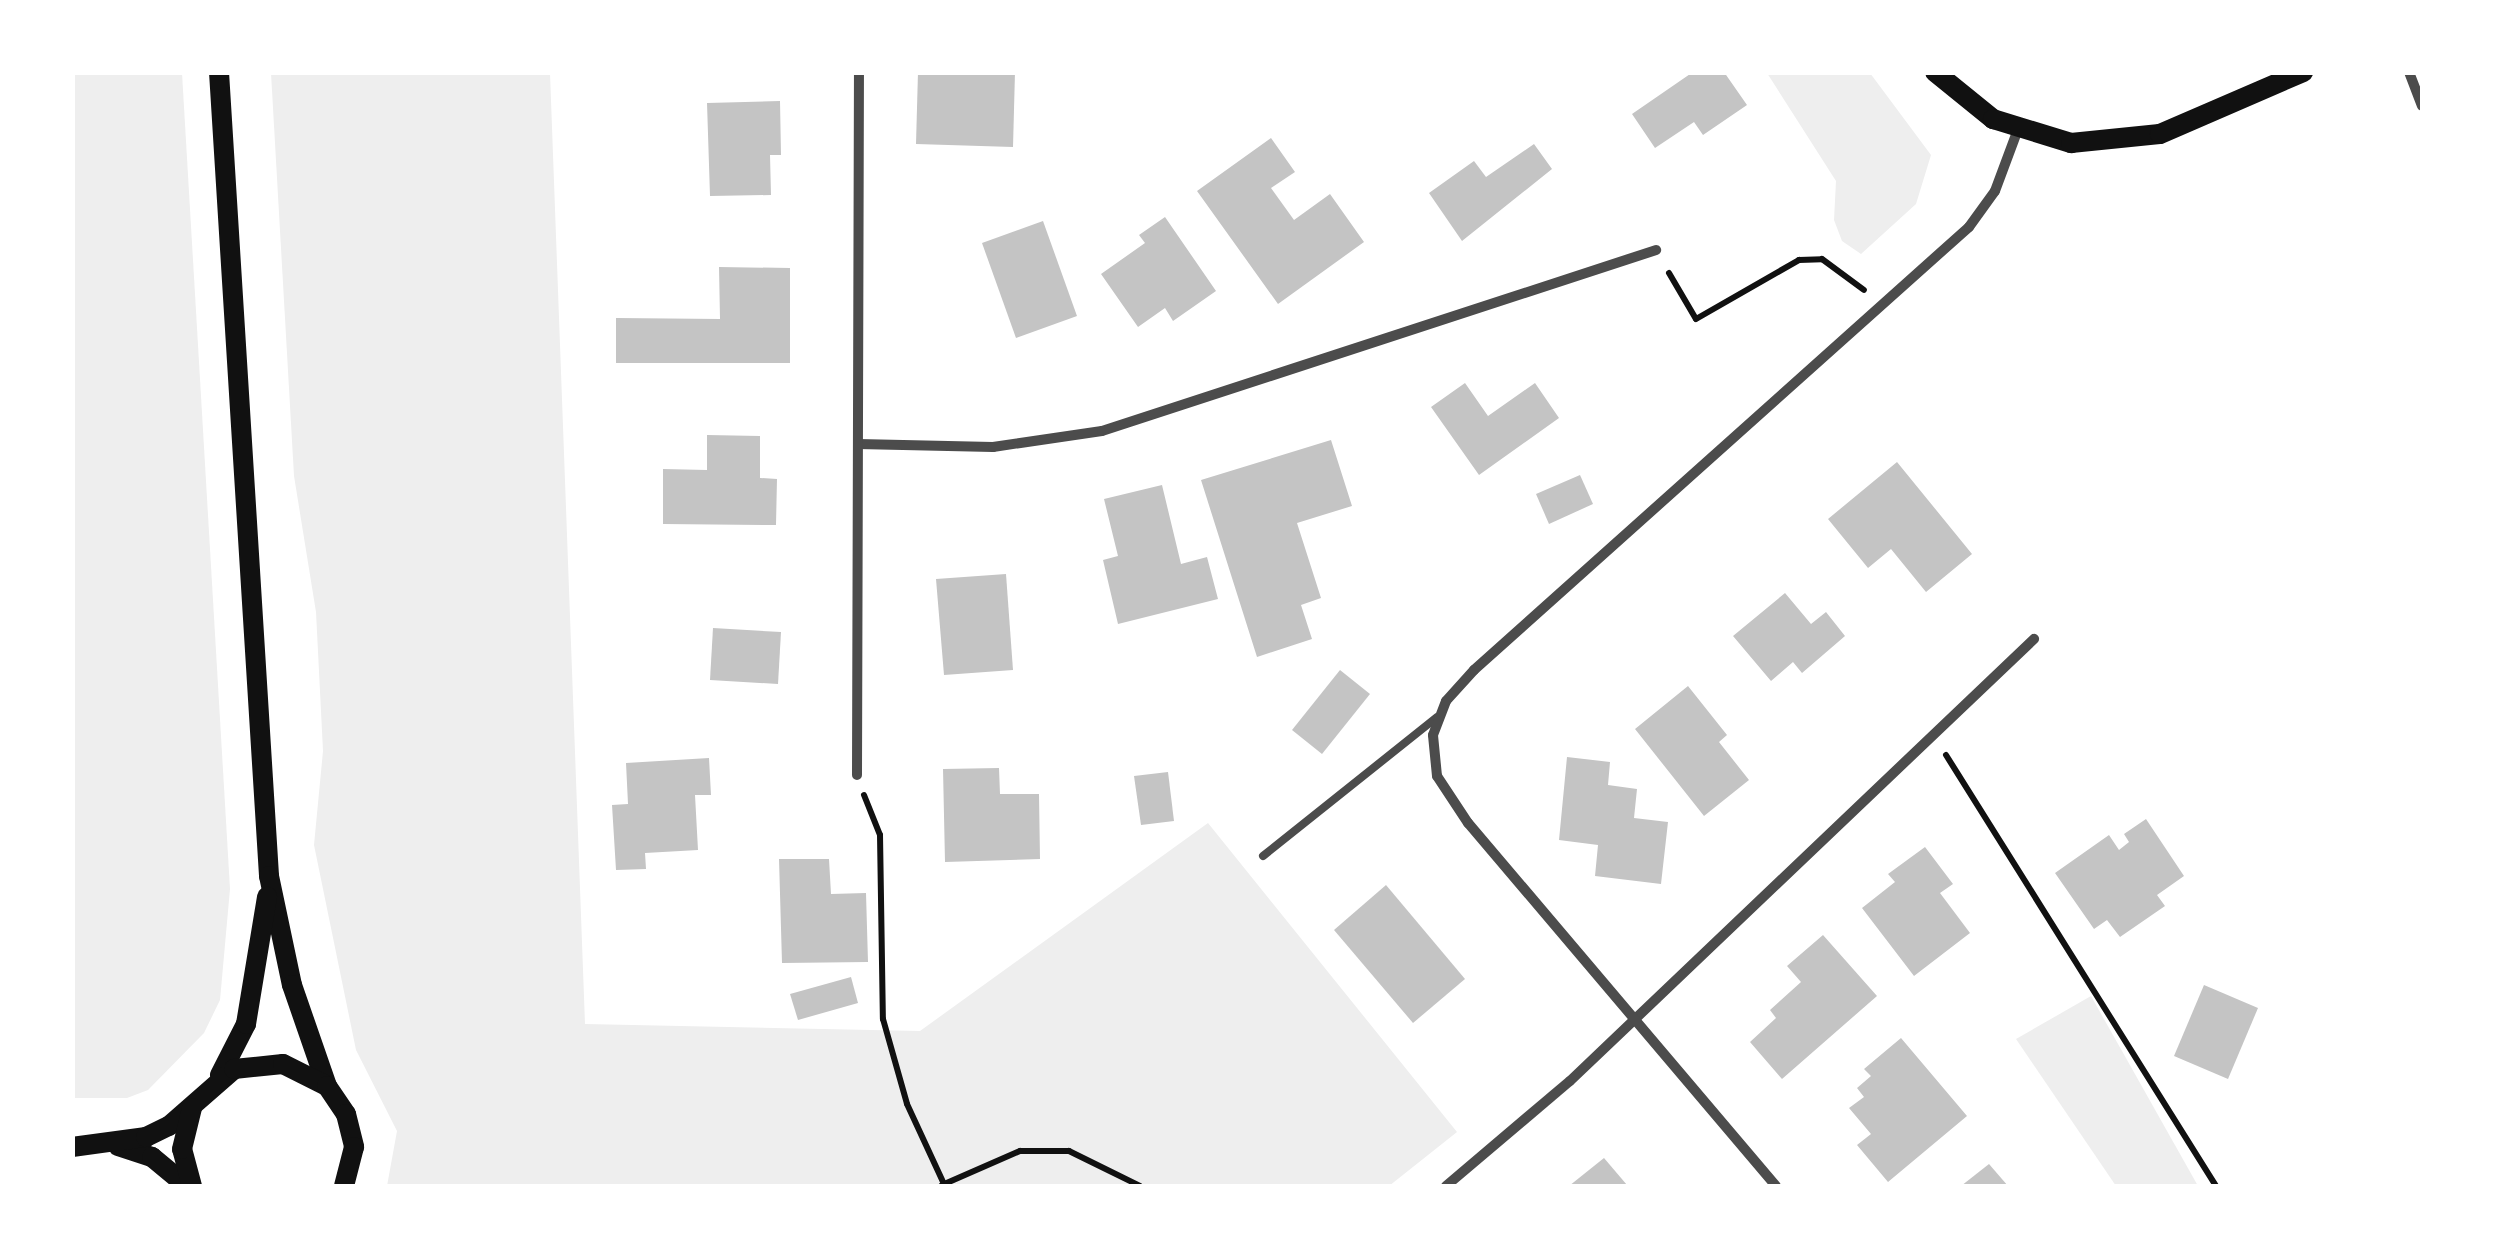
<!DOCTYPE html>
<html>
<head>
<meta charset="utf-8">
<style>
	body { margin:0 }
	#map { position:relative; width:2495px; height:1259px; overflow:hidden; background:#fff; font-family:"Titillium Web",sans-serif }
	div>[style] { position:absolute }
	.green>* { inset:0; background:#eee }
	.building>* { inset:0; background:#c4c4c4 }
	.path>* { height:6px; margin:-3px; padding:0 3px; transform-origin:3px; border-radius:3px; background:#111 }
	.service>* { height:8px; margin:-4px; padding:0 4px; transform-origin:4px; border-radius:4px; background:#4c4c4c }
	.minor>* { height:10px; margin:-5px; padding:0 5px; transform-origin:5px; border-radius:5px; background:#4c4c4c }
	.secondary>* { height:20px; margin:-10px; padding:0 10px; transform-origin:10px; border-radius:10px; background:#111 }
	span { translate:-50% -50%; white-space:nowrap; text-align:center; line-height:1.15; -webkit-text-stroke:9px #fff; paint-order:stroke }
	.frame { position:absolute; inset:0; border:75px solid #fff; pointer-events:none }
</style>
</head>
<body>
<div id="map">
	<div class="green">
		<div style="clip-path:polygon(73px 72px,182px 73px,230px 889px,220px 1000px,204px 1033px,148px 1090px,127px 1098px,73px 1098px)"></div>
		<div style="clip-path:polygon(271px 73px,550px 73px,585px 1024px,920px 1031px,1208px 823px,1457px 1132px,1389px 1186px,387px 1186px,397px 1131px,356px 1050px,314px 845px,323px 751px,316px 612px,294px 476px)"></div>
		<div style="clip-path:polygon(1767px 73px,1870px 73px,1931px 155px,1916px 204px,1861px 254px,1842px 241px,1834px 220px,1836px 181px)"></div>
		<div style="clip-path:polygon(2091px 996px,2198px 1186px,2116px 1186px,2016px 1039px)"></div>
	</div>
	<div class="building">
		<div style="clip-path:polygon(918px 72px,1015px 72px,1013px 147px,916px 144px)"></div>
		<div style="clip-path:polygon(1693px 72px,1724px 72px,1747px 105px,1703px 135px,1694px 122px,1655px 148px,1632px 114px)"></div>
		<div style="clip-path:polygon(780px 101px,781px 155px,770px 155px,771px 195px,710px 196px,707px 103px)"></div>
		<div style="clip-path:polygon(1271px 138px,1295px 172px,1271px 188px,1294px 220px,1330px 194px,1364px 242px,1278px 304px,1197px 191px)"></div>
		<div style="clip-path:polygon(1534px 144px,1552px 169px,1462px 241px,1429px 193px,1474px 161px,1486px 177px)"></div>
		<div style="clip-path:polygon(1165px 217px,1216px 291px,1173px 321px,1165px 308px,1138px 327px,1101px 274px,1145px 243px,1139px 235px)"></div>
		<div style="clip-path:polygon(1043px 221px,1077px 316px,1016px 338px,982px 243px)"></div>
		<div style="clip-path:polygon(719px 267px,790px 268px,790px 363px,616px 363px,616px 318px,720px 319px)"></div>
		<div style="clip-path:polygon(1465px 383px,1488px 416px,1535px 383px,1559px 418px,1479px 475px,1431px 407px)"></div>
		<div style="clip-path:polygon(707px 435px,760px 436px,760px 478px,777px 479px,776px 525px,663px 524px,663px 469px,707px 470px)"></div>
		<div style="clip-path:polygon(1331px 440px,1352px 506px,1297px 523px,1321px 598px,1301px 605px,1312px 639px,1257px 657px,1201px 480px)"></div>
		<div style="clip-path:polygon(1897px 462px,1972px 554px,1926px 592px,1891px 549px,1868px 568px,1828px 519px)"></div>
		<div style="clip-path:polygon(1580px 475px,1593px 504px,1549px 524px,1536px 494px)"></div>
		<div style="clip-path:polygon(1162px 485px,1181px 564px,1207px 557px,1218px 599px,1118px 624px,1103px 560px,1118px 556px,1104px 499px)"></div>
		<div style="clip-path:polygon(1006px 574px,1013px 670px,944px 675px,936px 579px)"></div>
		<div style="clip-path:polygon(1785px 593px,1811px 624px,1826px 612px,1845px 636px,1802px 673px,1793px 662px,1771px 681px,1733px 636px)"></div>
		<div style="clip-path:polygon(713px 628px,781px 632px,778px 684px,710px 680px)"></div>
		<div style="clip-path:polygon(1340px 670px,1370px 694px,1322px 754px,1292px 730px)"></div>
		<div style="clip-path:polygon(1688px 686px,1727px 735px,1719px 742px,1749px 780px,1704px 816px,1635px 729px)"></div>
		<div style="clip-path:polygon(1567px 757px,1610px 762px,1608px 785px,1637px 789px,1634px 818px,1668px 822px,1661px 884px,1595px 876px,1598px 845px,1559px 840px)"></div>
		<div style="clip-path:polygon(709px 758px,711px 795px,695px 795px,698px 850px,645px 853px,646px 869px,616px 870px,612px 805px,628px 804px,626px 763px)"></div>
		<div style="clip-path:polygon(999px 768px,1000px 794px,1039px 794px,1040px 859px,945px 862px,943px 769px)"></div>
		<div style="clip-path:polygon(1168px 772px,1174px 821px,1141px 825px,1134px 776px)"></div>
		<div style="clip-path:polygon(2146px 819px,2184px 876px,2157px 895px,2165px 906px,2120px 937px,2107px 920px,2094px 929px,2055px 873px,2109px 835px,2119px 850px,2129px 842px,2124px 834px)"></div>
		<div style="clip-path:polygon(1925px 847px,1953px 884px,1940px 893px,1970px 933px,1914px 976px,1862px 908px,1895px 882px,1888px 874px)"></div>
		<div style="clip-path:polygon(779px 859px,829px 859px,831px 894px,866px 893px,868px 962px,782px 963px)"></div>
		<div style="clip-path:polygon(1386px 885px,1465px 979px,1413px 1023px,1334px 930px)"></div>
		<div style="clip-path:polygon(1823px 935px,1877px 996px,1782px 1079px,1750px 1042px,1776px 1018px,1770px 1010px,1801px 982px,1787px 966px)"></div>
		<div style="clip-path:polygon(851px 977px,858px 1003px,798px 1020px,790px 994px)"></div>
		<div style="clip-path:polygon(2204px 985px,2258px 1008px,2228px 1079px,2174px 1056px)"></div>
		<div style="clip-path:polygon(1901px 1038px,1967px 1116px,1888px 1182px,1857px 1145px,1871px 1134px,1849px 1108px,1864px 1097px,1857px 1088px,1871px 1076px,1864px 1069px)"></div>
		<div style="clip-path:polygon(1604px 1158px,1627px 1185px,1569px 1186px)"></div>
		<div style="clip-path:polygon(1989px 1164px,2008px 1186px,1961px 1186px)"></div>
	</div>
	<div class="path">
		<div style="left:1669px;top:273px;width:53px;rotate:59.6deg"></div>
		<div style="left:1696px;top:319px;width:119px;rotate:-29.8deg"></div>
		<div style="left:1799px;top:260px;width:23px;rotate:-2deg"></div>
		<div style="left:1822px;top:259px;width:52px;rotate:36.4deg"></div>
		<div style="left:1946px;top:755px;width:509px;rotate:57.93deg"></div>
		<div style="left:864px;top:795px;width:43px;rotate:68.2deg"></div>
		<div style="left:880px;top:835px;width:184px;rotate:89.1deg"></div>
		<div style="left:883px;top:1019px;width:88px;rotate:74.2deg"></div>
		<div style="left:907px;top:1104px;width:86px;rotate:65.2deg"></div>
		<div style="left:942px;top:1185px;width:85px;rotate:-23.6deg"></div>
		<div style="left:1020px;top:1151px;width:49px"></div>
		<div style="left:1069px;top:1151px;width:79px;rotate:26.2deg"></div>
	</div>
	<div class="service">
		<div style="left:1263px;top:856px;width:223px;rotate:-38.6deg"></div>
	</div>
	<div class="minor">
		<div style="left:2409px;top:72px;width:36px;rotate:69deg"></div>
		<div style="left:858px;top:444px;width:135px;rotate:1.3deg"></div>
		<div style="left:993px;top:447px;width:110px;rotate:-8.4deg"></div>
		<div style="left:1102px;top:431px;width:583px;rotate:-18.09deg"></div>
		<div style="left:857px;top:775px;width:703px;rotate:-89.84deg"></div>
		<div style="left:1446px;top:1186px;width:162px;rotate:-40.3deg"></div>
		<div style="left:1570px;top:1081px;width:641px;rotate:-43.61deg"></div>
		<div style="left:1776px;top:1186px;width:476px;rotate:-130.3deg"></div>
		<div style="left:1468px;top:823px;width:56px;rotate:-123.4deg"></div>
		<div style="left:1437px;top:776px;width:41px;rotate:-95.6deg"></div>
		<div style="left:1433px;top:735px;width:36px;rotate:-69deg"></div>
		<div style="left:1446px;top:701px;width:42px;rotate:-47.9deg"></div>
		<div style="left:1474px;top:670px;width:664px;rotate:-41.83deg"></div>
		<div style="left:1969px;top:227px;width:44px;rotate:-54.2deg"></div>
		<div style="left:1995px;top:191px;width:66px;rotate:-69.6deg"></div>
	</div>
	<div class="secondary">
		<div style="left:219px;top:72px;width:806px;rotate:86.44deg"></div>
		<div style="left:269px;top:876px;width:111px;rotate:78.1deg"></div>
		<div style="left:292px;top:985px;width:107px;rotate:70.9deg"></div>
		<div style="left:1935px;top:72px;width:75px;rotate:39deg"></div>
		<div style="left:1993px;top:119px;width:82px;rotate:17.1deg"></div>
		<div style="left:2071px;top:143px;width:89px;rotate:-5.8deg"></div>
		<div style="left:2160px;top:134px;width:156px;rotate:-23.4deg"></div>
		<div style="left:220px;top:1075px;width:57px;rotate:-63deg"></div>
		<div style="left:246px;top:1024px;width:129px;rotate:-80.6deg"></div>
		<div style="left:118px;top:1146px;width:36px;rotate:18deg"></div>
		<div style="left:152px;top:1157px;width:45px;rotate:39.6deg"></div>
		<div style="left:72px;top:1147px;width:75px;rotate:-7.7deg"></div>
		<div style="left:146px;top:1137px;width:25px;rotate:-26deg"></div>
		<div style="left:169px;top:1126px;width:86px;rotate:-41.2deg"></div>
		<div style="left:234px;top:1069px;width:49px;rotate:-5.8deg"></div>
		<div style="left:283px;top:1064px;width:49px;rotate:26.6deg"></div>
		<div style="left:327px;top:1086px;width:34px;rotate:56deg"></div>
		<div style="left:346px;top:1114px;width:34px;rotate:76deg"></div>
		<div style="left:354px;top:1147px;width:40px;rotate:104.4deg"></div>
		<div style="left:192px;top:1186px;width:38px;rotate:-105deg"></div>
		<div style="left:182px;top:1149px;width:42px;rotate:-76.3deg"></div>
	</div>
	<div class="frame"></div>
</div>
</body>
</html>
